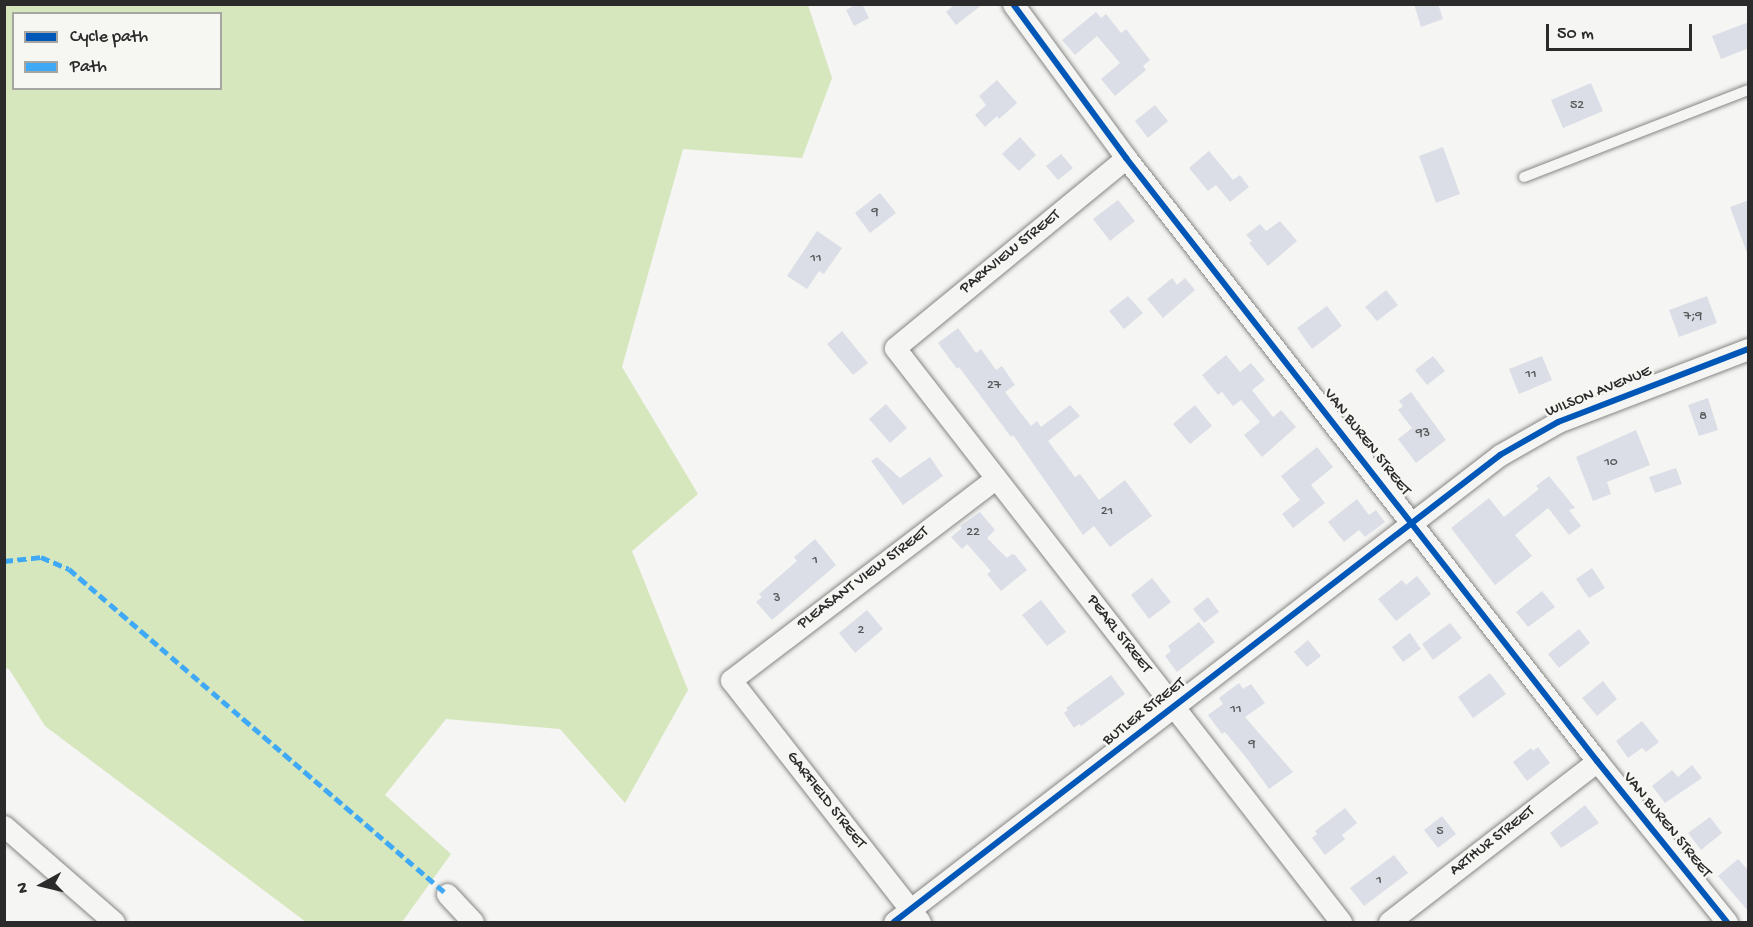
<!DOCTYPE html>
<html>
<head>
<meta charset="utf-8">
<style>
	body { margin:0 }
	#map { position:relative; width:1753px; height:927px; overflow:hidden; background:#f5f5f3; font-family:"Gochi Hand",sans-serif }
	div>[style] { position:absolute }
	.green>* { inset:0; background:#d6e6bd }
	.building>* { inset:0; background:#dbdee6 }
	.roads { filter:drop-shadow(0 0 2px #868685) drop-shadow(0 0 2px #868685) }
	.lane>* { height:10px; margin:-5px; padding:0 5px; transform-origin:5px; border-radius:5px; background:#f5f5f3 }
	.street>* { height:21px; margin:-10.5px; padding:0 10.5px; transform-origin:10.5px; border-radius:10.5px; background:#f5f5f3 }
	.quiet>* { height:4.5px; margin-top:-2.25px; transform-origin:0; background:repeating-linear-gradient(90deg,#3fa9f5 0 9px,transparent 0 13.5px) }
	.cycleway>* { height:6px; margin:-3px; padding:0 3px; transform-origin:3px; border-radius:3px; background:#0057b8 }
	span { translate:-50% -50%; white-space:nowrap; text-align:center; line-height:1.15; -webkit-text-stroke:5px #f6f6f2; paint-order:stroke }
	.number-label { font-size:14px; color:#57585a }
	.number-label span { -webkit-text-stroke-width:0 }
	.street-label { font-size:16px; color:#2b2b2b }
	.frame { position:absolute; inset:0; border:6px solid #2b2b2b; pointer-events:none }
	.legend { position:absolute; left:12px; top:12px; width:210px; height:78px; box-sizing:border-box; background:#f6f6f2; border:2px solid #a5a5a2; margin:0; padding:8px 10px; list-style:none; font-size:18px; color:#2b2b2b }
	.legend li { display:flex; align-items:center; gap:12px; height:30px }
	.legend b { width:30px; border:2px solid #a5a5a2 }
	.north { position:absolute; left:12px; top:855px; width:60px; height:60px; -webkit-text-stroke:4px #f6f6f2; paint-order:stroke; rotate:262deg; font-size:16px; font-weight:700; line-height:24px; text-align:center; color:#2b2b2b }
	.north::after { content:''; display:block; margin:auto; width:21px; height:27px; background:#2b2b2b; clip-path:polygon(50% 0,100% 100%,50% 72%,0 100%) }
	.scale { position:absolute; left:1546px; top:24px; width:146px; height:27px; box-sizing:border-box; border:3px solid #2b2b2b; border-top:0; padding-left:8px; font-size:18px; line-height:21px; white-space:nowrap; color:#2b2b2b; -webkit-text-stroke:4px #f6f6f2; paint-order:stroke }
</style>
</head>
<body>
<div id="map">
	<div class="green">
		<div style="clip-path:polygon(evenodd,4px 5px,808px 5px,832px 78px,802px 158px,683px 149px,622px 367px,698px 494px,632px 551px,688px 690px,625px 803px,560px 729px,446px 719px,385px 795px,451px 854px,402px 922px,306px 922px,45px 726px,9px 669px,5px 668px,4px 5px,14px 14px,220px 14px,220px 88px,14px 88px,14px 14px)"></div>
	</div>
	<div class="building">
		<div style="clip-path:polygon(857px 4px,862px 4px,869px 18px,854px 26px,846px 10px)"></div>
		<div style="clip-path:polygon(955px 4px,983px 4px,956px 25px,946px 12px)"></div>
		<div style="clip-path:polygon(1414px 4px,1438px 4px,1443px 19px,1421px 27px)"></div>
		<div style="clip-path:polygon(1096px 12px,1101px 18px,1106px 14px,1121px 33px,1126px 29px,1150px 60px,1143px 66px,1146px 70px,1115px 96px,1101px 79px,1120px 63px,1097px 36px,1075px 55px,1062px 40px)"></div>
		<div style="clip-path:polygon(1749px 22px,1749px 48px,1721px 59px,1712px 36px)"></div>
		<div style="clip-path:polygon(997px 80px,1017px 103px,999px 119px,997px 116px,985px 127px,975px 115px,986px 105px,979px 96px)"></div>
		<div style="clip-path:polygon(1591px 83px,1603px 111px,1563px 128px,1551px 100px)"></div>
		<div style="clip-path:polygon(1155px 105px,1168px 121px,1148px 138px,1135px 121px)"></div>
		<div style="clip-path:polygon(1020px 137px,1036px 155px,1019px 171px,1002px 154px)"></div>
		<div style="clip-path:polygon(1443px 147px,1460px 194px,1436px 203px,1419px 156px)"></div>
		<div style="clip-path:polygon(1209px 151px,1233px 180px,1240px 175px,1249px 187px,1230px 202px,1216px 185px,1208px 191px,1189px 168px)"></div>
		<div style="clip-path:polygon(1061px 154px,1073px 168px,1058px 180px,1046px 166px)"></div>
		<div style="clip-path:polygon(880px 193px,896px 213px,870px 233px,855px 213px)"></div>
		<div style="clip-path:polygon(1118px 200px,1135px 221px,1110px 241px,1093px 219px)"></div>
		<div style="clip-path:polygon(1749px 200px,1749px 252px,1747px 253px,1730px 207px)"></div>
		<div style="clip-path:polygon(1280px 221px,1297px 241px,1268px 266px,1249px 243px,1252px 241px,1246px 235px,1260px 224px,1266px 231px)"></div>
		<div style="clip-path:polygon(817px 231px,842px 248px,824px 274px,819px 271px,807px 289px,787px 276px)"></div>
		<div style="clip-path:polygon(1172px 278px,1177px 285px,1185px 278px,1195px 290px,1163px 318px,1147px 299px)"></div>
		<div style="clip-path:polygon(1386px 290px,1398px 305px,1377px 321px,1365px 307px)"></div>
		<div style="clip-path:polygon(1128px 296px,1143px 313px,1124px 329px,1109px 311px)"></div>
		<div style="clip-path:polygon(1707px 296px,1717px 323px,1679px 337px,1669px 310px)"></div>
		<div style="clip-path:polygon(1327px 306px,1342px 326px,1312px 349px,1297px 328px)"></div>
		<div style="clip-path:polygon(958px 328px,976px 353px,981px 349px,996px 370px,1002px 366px,1015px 385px,1005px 392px,1031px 426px,1037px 421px,1041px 427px,1070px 405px,1080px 416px,1048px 441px,1075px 477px,1080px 474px,1099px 500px,1125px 480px,1152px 516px,1110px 547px,1094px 526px,1083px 535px,1013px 435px,1011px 437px,959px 367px,957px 369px,938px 343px)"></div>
		<div style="clip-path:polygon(842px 331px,868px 363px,853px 375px,827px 344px)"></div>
		<div style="clip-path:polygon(1226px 355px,1240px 372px,1251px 363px,1265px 380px,1252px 390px,1273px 417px,1281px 410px,1296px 427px,1262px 457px,1244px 435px,1260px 422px,1241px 400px,1233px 406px,1222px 392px,1218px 395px,1202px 375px)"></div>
		<div style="clip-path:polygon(1433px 356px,1445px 371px,1427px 385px,1415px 370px)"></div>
		<div style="clip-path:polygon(1542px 356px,1552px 380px,1519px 394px,1509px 369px)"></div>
		<div style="clip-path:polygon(1411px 392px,1446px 440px,1416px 463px,1398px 439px,1412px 428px,1398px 410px,1403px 406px,1399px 401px)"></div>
		<div style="clip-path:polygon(1708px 398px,1718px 430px,1699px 436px,1688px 405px)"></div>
		<div style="clip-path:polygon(886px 404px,907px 428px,890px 443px,869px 419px)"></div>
		<div style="clip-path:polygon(1195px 405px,1212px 426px,1190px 444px,1173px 424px)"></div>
		<div style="clip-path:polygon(1636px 430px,1650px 465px,1607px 482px,1611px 494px,1593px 501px,1576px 457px)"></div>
		<div style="clip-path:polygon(1317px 447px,1333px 467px,1311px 485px,1325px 503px,1293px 528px,1282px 514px,1300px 500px,1281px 476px)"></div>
		<div style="clip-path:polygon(877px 457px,900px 478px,930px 457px,943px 476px,903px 505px,871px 461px)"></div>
		<div style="clip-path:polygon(1676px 468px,1682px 484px,1655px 493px,1649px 477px)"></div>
		<div style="clip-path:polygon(1549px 476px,1575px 508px,1569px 510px,1581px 526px,1569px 535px,1548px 508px,1515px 535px,1532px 556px,1495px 585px,1451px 528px,1489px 498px,1504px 517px,1539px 489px,1536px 486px)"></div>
		<div style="clip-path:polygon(1357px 499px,1369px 515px,1376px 510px,1385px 522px,1365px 537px,1359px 530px,1344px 542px,1328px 522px)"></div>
		<div style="clip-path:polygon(980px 512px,995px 530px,987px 538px,1007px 558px,1012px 554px,1015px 555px,1027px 570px,1001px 591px,987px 574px,991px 571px,967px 544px,962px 549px,951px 537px,962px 528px,960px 526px)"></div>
		<div style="clip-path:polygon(815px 539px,836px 565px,772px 620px,756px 602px,762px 597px,759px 594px,797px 561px,794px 557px)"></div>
		<div style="clip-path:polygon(1592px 568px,1605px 588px,1589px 598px,1576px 579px)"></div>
		<div style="clip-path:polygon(1417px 576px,1431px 594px,1396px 621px,1378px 599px,1402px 580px,1406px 585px)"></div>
		<div style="clip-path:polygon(1152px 578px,1171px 602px,1149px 619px,1131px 595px)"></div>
		<div style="clip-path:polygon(1542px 591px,1555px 607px,1528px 627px,1516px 612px)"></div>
		<div style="clip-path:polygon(1208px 597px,1219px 612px,1204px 623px,1193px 609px)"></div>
		<div style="clip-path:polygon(1041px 600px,1066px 632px,1047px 646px,1022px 615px)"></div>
		<div style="clip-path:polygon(867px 610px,883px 629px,855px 653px,839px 633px)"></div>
		<div style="clip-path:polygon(1199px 622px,1215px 642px,1177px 672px,1165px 656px,1171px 651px,1168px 646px)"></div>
		<div style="clip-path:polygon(1450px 623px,1462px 638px,1433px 660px,1422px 644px)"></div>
		<div style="clip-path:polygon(1579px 629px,1590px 643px,1559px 668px,1548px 654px)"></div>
		<div style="clip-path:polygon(1410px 633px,1421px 649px,1403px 662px,1392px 647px)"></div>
		<div style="clip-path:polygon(1308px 640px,1321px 656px,1307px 667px,1294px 652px)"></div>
		<div style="clip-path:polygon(1490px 673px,1506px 694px,1473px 718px,1458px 697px)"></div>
		<div style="clip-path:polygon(1111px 675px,1125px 694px,1081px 726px,1079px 724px,1074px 728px,1064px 713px,1068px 710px,1066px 708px)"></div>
		<div style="clip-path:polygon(1603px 681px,1617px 699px,1597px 716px,1582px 698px)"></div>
		<div style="clip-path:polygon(1239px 683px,1243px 689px,1251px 684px,1265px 703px,1245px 717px,1293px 772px,1269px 789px,1248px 760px,1225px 732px,1222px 734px,1208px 715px,1223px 704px,1219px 698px)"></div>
		<div style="clip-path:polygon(1642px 721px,1659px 742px,1646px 752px,1642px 748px,1628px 758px,1616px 741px)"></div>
		<div style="clip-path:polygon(1538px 747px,1550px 763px,1527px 781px,1513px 762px,1531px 748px,1533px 751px)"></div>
		<div style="clip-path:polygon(1692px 765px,1702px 778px,1665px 803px,1652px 786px,1672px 770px,1678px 777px)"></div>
		<div style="clip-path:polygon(1585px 805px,1599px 823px,1561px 848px,1550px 833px)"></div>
		<div style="clip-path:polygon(1345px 808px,1357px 823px,1342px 835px,1345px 839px,1325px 855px,1312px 838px,1317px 834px,1315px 831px)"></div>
		<div style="clip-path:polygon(1442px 816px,1456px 834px,1438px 848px,1424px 830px)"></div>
		<div style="clip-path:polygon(1710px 817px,1722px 833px,1701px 850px,1688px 833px)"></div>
		<div style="clip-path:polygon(1394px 855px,1408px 873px,1364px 906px,1350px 888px)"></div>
		<div style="clip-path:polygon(1738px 859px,1749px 871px,1749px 912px,1718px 876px)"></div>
	</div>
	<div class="roads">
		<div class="lane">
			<div style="left:1524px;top:177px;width:240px;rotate:-21.2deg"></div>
		</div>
		<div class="street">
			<div style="left:1013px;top:4px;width:191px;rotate:53.7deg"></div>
			<div style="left:1126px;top:158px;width:765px;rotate:52.01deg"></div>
			<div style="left:1597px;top:761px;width:207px;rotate:51.1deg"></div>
			<div style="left:1126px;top:158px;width:299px;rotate:140.6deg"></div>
			<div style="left:895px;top:348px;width:727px;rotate:52.15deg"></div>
			<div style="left:4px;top:826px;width:146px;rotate:41.1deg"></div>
			<div style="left:447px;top:894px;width:38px;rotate:47deg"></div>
			<div style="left:894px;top:922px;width:765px;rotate:-37.62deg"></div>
			<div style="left:1500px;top:455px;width:67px;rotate:-29.6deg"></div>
			<div style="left:1558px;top:422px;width:204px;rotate:-21deg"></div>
			<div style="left:920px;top:922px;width:307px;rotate:-128deg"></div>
			<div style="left:731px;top:680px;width:333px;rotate:-37.3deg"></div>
			<div style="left:1389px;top:922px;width:263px;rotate:-37.7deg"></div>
		</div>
	</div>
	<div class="quiet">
		<div style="left:4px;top:561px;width:37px;rotate:-6deg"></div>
		<div style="left:41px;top:557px;width:30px;rotate:23deg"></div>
		<div style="left:69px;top:569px;width:499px;rotate:40.7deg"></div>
	</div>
	<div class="cycleway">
		<div style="left:1013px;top:4px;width:191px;rotate:53.7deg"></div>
		<div style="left:1126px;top:158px;width:765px;rotate:52.01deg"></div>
		<div style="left:1597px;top:761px;width:207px;rotate:51.1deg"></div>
		<div style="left:894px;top:922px;width:765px;rotate:-37.62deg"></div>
		<div style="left:1500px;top:455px;width:67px;rotate:-29.6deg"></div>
		<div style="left:1558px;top:422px;width:204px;rotate:-21deg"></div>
	</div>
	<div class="number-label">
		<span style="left:1577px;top:106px">52</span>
		<span style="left:875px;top:213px">9</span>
		<span style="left:816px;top:259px">11</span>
		<span style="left:1693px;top:317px">7;9</span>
		<span style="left:1531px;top:375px">11</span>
		<span style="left:994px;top:386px">27</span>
		<span style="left:1703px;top:417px">8</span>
		<span style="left:1423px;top:434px">93</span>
		<span style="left:1611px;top:463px">10</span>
		<span style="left:1107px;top:512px">21</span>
		<span style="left:973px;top:533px">22</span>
		<span style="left:815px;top:561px">1</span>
		<span style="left:777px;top:599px">3</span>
		<span style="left:861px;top:631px">2</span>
		<span style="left:1236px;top:710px">11</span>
		<span style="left:1252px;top:745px">9</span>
		<span style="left:1440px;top:832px">5</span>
		<span style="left:1379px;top:881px">1</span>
	</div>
	<div class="street-label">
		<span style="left:1011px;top:253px;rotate:-39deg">PARKVIEW STREET</span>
		<span style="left:1599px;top:393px;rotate:-22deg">WILSON AVENUE</span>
		<span style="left:1366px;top:443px;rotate:52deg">VAN BUREN STREET</span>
		<span style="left:864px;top:579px;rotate:-37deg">PLEASANT VIEW STREET</span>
		<span style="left:1118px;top:635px;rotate:52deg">PEARL STREET</span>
		<span style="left:1145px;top:713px;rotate:-38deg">BUTLER STREET</span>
		<span style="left:825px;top:801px;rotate:52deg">GARFIELD STREET</span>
		<span style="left:1666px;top:826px;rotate:51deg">VAN BUREN STREET</span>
		<span style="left:1493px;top:842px;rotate:-38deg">ARTHUR STREET</span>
	</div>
	<div class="frame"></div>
	<ul class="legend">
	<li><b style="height:8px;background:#0057b8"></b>Cycle path</li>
	<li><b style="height:8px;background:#3fa9f5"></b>Path</li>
	</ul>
	<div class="north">N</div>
	<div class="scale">50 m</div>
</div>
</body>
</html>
